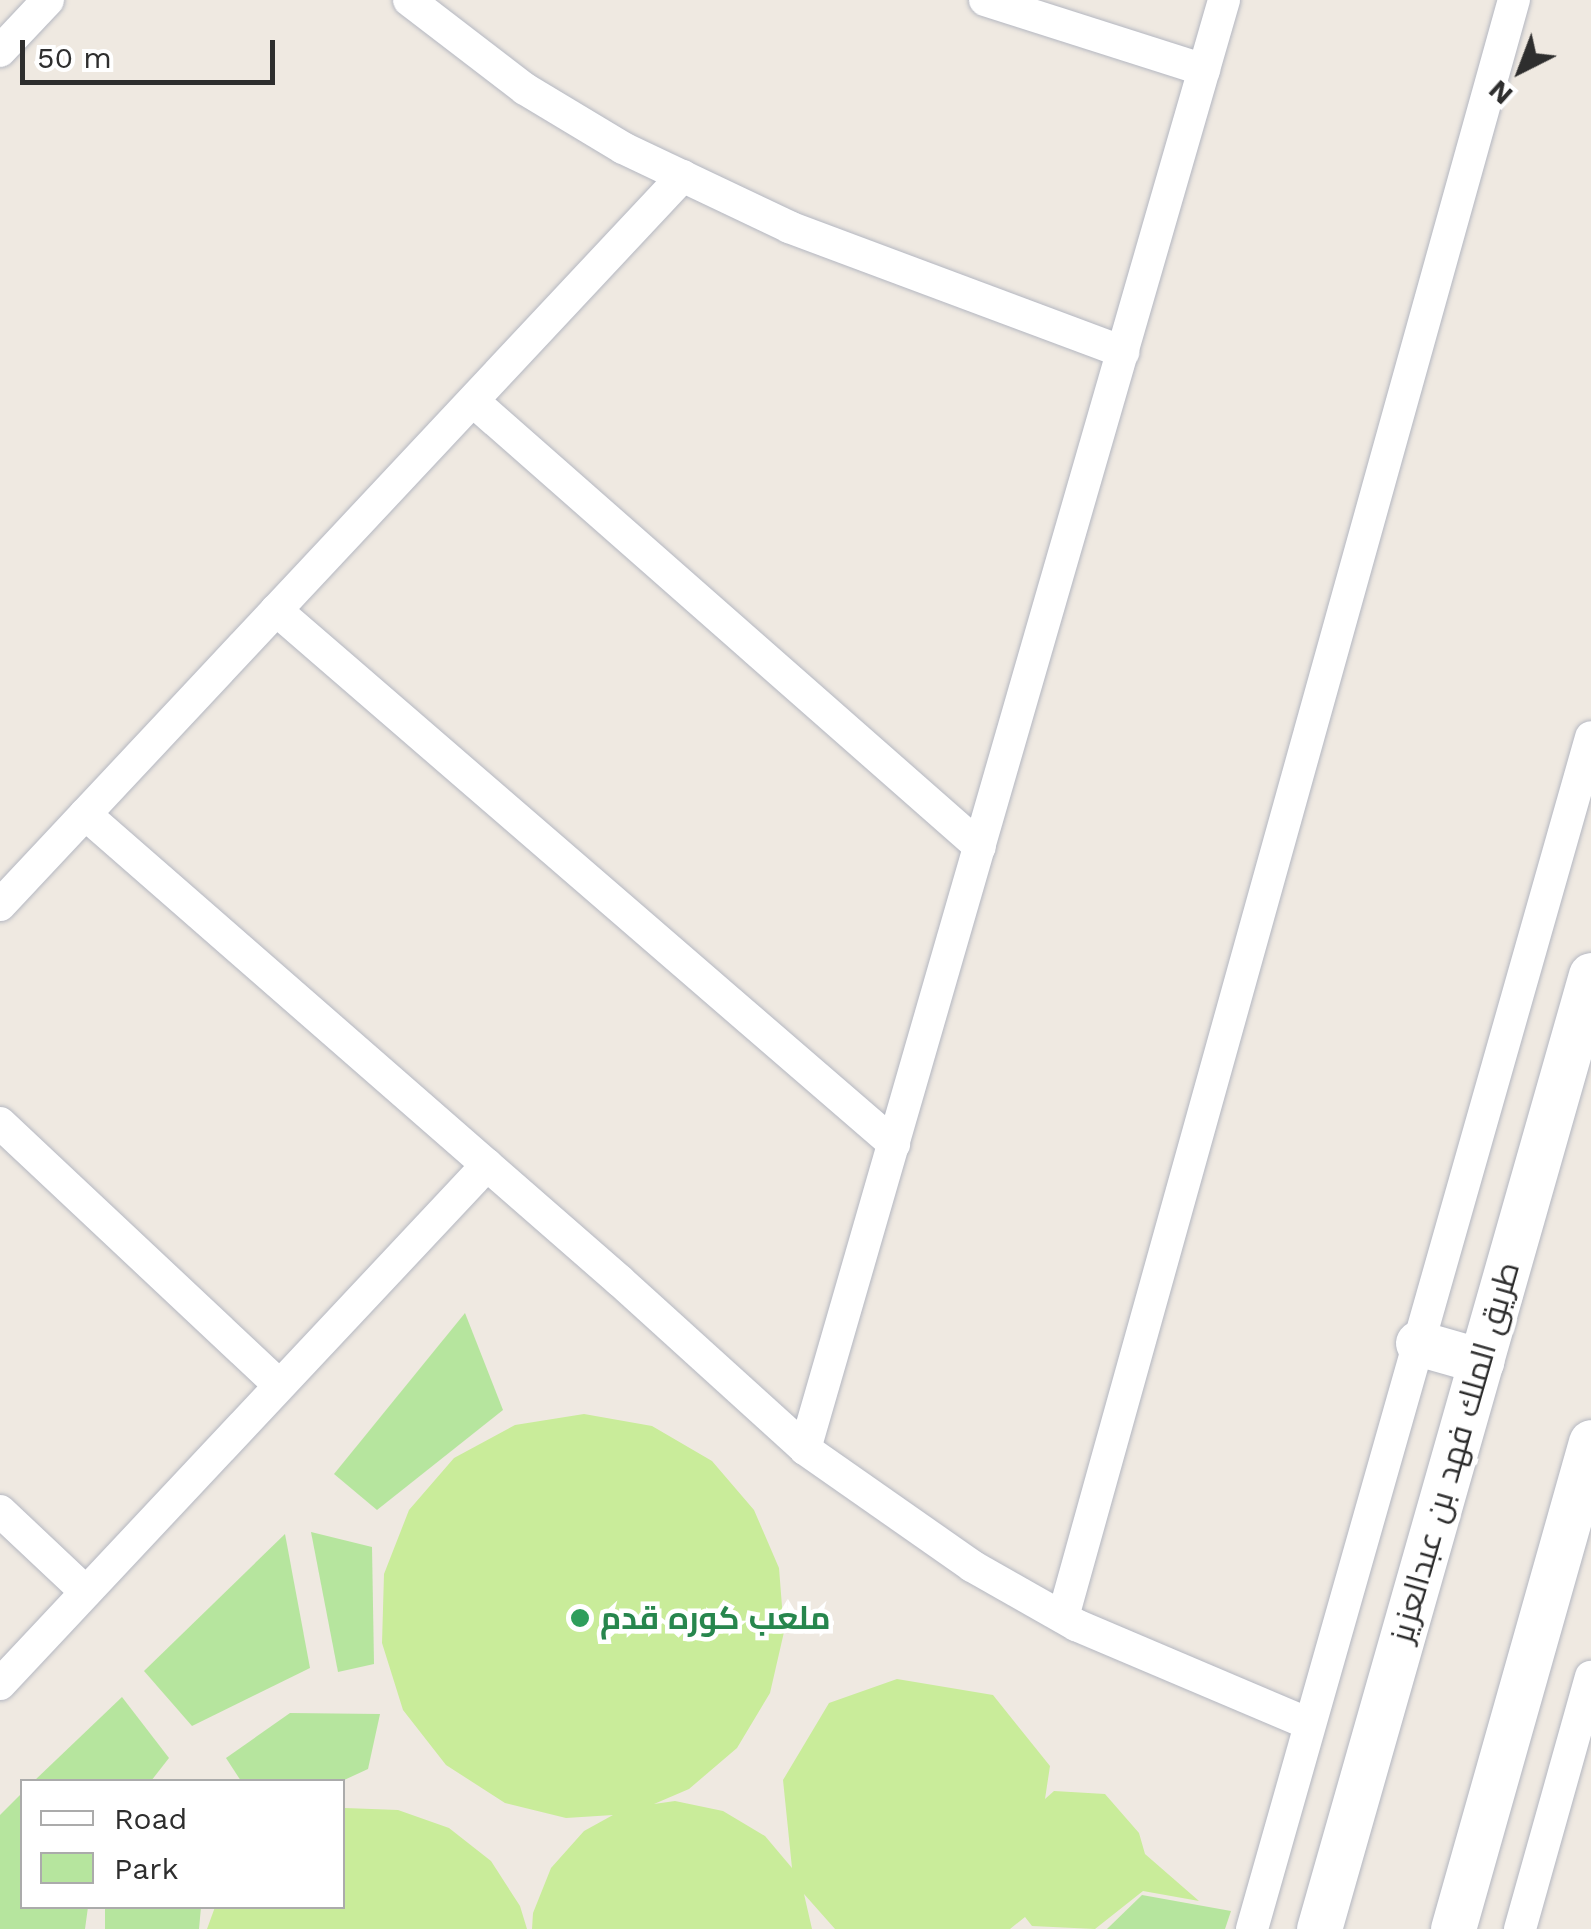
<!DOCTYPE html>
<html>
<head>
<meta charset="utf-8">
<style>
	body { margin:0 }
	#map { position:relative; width:1591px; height:1929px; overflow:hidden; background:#efe9e1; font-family:"Work Sans",Cairo,sans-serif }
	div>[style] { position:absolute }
	.green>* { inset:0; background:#b6e59e }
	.pitch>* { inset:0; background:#c9ec9a }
	.roads { filter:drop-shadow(0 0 2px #b4b7c1) drop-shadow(0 0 2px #b4b7c1) }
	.street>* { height:32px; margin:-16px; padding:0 16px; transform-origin:16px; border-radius:16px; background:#fff }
	.secondary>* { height:45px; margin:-22.5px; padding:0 22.5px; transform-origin:22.5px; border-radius:22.5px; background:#fff }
	.dots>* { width:28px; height:28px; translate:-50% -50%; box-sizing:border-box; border:5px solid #fff; border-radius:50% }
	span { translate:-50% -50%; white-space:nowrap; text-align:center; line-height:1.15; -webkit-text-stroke:9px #fff; paint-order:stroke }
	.street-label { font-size:32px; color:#2e2e2e }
	.leisure-label { font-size:32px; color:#27864d; font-weight:700 }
	.left { translate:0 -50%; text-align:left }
	.legend { position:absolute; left:20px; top:1779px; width:325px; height:130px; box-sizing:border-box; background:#fff; border:2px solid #ababab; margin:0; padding:12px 18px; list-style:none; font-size:30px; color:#2e2e2e }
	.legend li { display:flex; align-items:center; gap:20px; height:50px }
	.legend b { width:50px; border:2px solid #ababab }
	.north { position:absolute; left:1471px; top:20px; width:100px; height:100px; -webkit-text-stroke:8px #fff; paint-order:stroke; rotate:222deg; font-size:28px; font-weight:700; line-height:40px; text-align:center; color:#2e2e2e }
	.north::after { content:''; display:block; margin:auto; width:35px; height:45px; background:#2e2e2e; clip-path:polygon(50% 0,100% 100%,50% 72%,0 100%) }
	.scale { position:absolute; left:20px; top:40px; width:255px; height:45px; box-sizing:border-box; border:5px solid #2e2e2e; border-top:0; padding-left:12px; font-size:30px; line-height:35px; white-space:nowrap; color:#2e2e2e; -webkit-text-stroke:8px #fff; paint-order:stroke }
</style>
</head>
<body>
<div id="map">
	<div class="green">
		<div style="clip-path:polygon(465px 1313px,503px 1410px,377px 1510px,334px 1474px)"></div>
		<div style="clip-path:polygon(311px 1532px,372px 1547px,374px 1664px,338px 1672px)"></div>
		<div style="clip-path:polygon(285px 1534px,310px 1668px,192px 1726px,144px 1671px)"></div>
		<div style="clip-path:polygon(122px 1697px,169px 1758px,151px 1781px,34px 1781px)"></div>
		<div style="clip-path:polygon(290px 1713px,380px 1714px,368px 1769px,342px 1781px,241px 1781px,226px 1758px)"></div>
		<div style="clip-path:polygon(22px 1793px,22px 1906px,88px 1907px,85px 1929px,0 1929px,0 1815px)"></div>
		<div style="clip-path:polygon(1142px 1895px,1231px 1911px,1225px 1929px,1107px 1929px)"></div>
		<div style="clip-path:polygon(105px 1907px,201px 1907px,199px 1929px,105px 1929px)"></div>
	</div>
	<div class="pitch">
		<div style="clip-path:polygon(584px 1414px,652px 1426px,712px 1461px,754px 1510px,779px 1568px,784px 1632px,770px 1693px,737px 1748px,689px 1789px,654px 1804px,675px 1801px,723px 1811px,765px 1836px,792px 1868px,783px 1780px,829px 1703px,897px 1679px,993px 1695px,1050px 1766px,1045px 1799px,1054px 1791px,1105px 1794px,1139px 1833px,1145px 1854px,1199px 1901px,1143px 1891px,1095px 1929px,1032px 1926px,1025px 1917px,1010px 1929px,835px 1929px,804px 1894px,812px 1929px,532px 1929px,533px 1913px,551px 1868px,584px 1831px,613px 1815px,566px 1818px,505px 1803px,446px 1765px,403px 1710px,382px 1643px,384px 1574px,409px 1510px,454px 1458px,515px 1425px)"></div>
		<div style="clip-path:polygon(345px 1808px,398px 1810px,449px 1828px,491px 1861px,520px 1906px,527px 1929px,207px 1929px,215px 1907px,342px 1906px)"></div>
	</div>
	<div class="roads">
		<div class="street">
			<div style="left:409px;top:0;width:146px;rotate:37.5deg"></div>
			<div style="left:525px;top:89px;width:114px;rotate:31deg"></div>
			<div style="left:623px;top:148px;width:184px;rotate:25.4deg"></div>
			<div style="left:789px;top:227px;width:357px;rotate:20.5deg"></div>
			<div style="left:985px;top:0;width:230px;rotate:17.7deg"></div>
			<div style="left:0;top:51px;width:70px;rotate:-46.7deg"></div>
			<div style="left:473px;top:401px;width:675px;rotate:41.34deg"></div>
			<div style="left:276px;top:610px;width:817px;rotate:40.83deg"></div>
			<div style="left:85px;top:814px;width:710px;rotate:41.12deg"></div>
			<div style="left:620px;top:1281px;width:250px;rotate:42.2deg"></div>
			<div style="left:805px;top:1449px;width:204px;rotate:35deg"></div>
			<div style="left:972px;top:1566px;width:120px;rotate:29.6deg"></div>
			<div style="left:1076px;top:1625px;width:253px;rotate:23deg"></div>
			<div style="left:0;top:905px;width:999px;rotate:-46.87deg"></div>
			<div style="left:0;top:1123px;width:383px;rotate:43.2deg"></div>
			<div style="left:805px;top:1449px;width:1508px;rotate:-73.87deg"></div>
			<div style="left:0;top:1511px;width:118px;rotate:43.3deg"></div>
			<div style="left:1063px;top:1617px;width:1679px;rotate:-74.42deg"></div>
			<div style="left:0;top:1684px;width:712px;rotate:-46.82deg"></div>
			<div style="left:1252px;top:1929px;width:1239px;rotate:-74.12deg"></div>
			<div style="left:1520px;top:1929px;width:262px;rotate:-74.3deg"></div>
		</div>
		<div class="secondary">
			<div style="left:1418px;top:1343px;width:66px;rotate:15.9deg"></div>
			<div style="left:1319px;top:1929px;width:992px;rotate:-74.09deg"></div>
			<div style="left:1453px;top:1929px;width:506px;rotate:-74.18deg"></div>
		</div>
	</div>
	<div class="dots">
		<div style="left:580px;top:1618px;background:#2e9e5b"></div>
	</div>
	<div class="street-label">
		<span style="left:1455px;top:1452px;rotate:-74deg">طريق الملك فهد بن عبدالعزيز</span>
	</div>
	<div class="leisure-label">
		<span class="left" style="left:600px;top:1618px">ملعب كوره قدم</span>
	</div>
	<ul class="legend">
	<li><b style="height:12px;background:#fff"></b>Road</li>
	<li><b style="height:28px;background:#b6e59e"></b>Park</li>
	</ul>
	<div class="north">N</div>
	<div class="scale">50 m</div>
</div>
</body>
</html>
